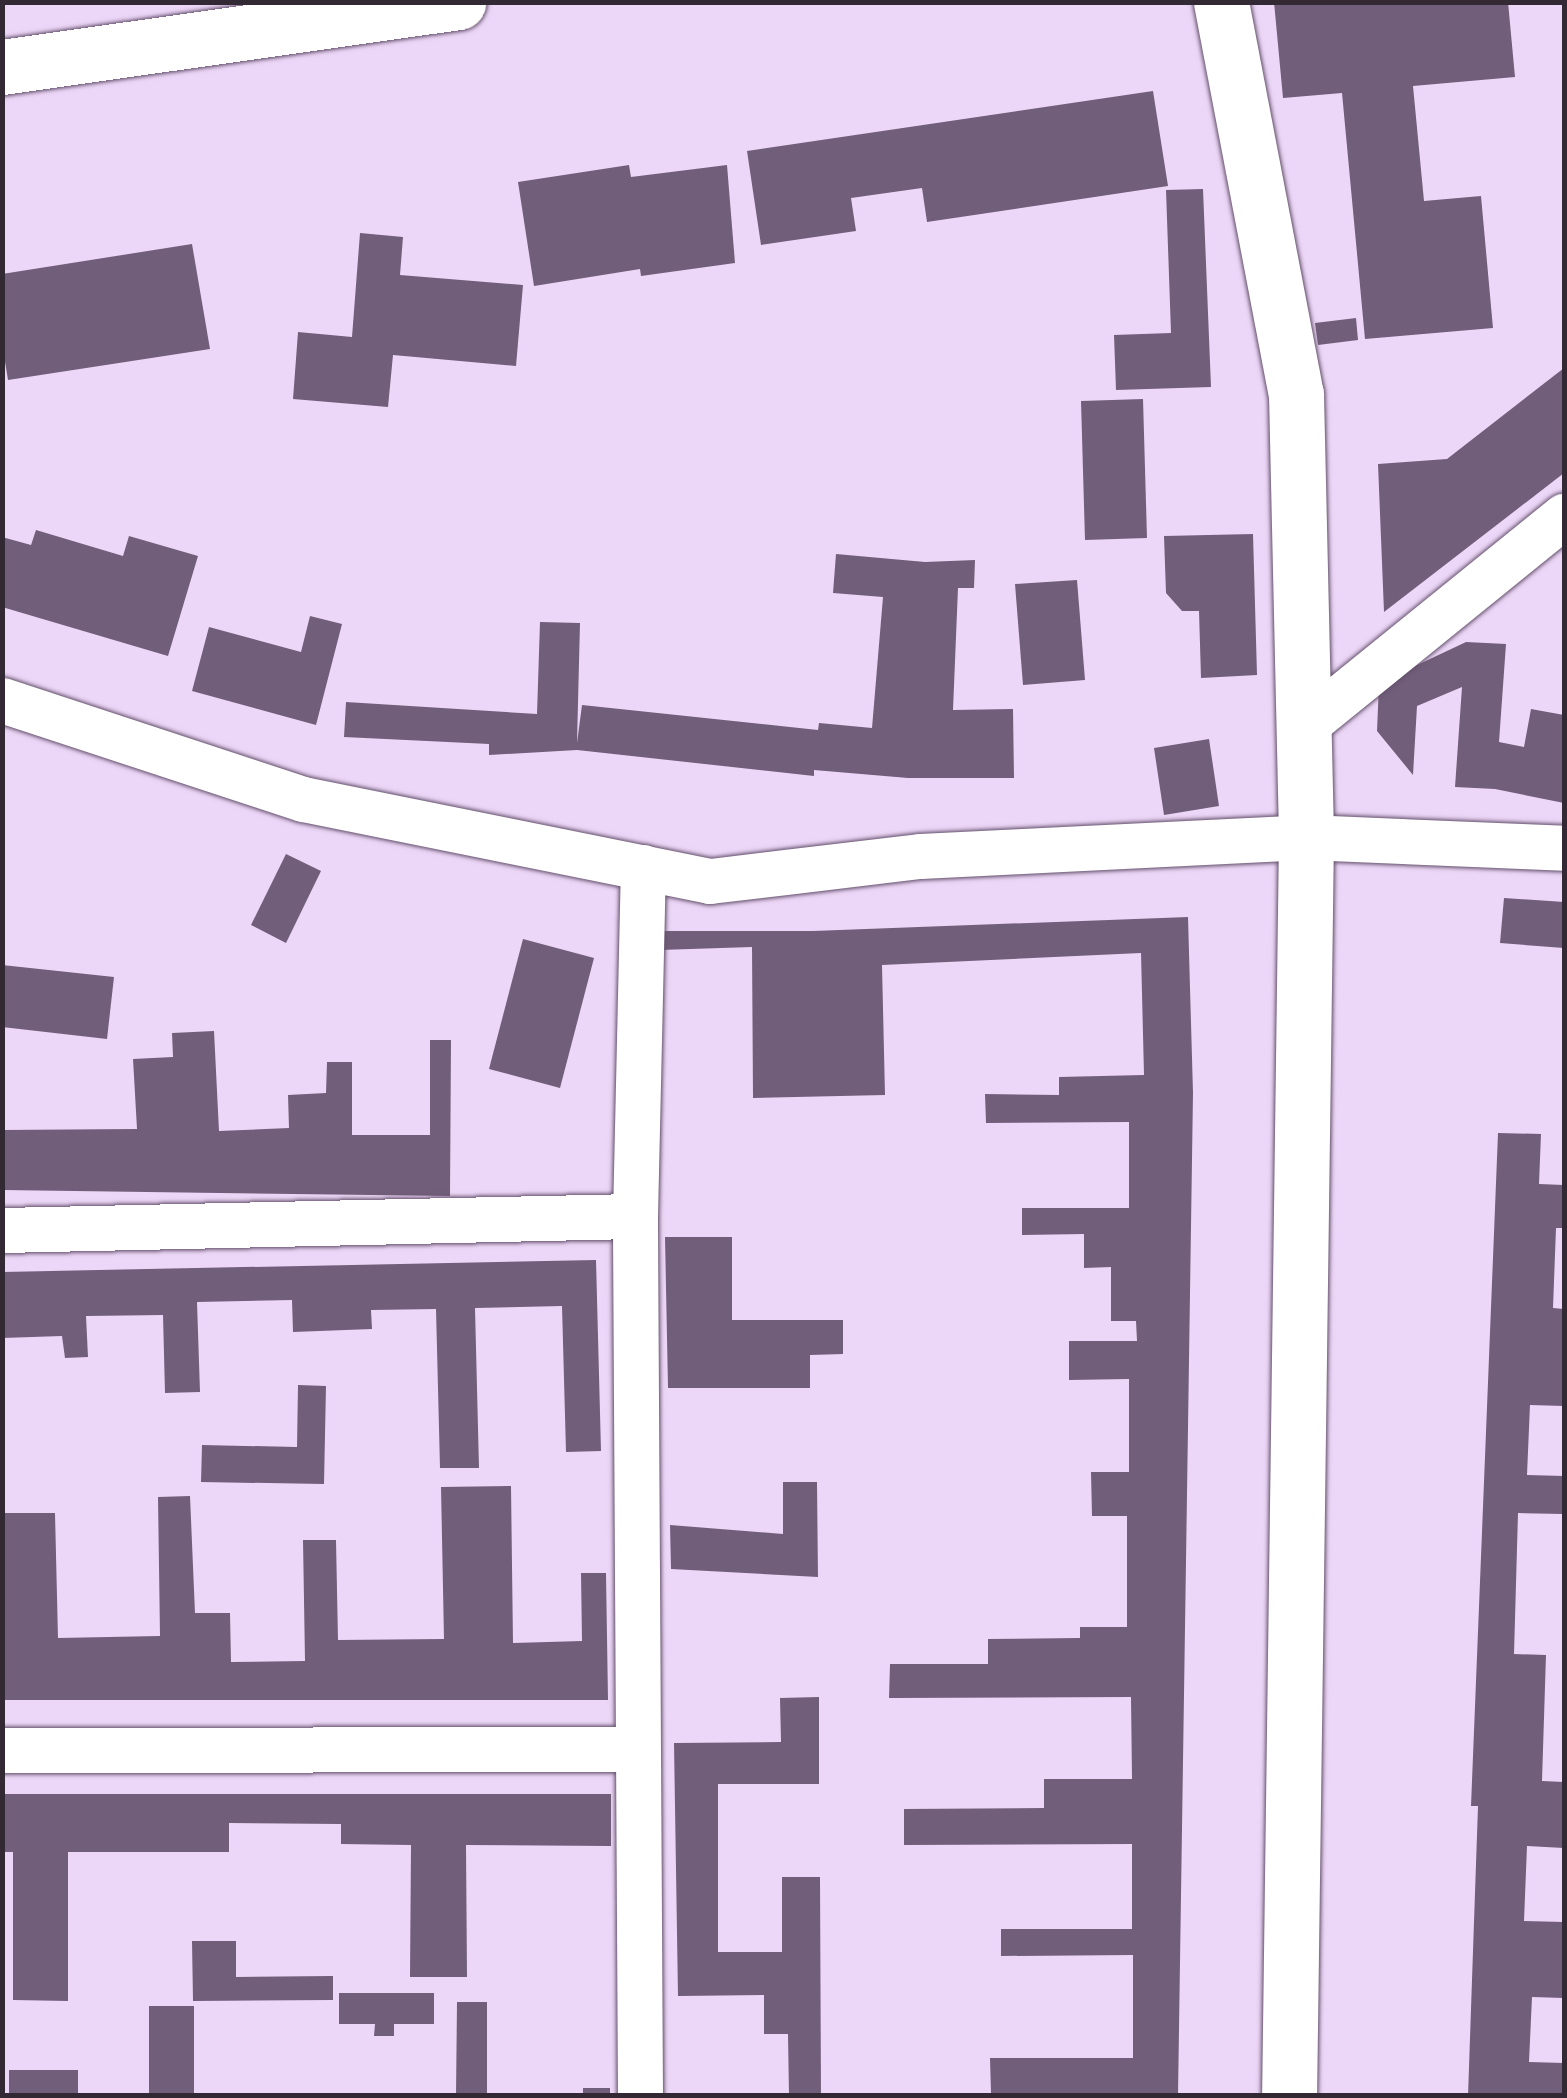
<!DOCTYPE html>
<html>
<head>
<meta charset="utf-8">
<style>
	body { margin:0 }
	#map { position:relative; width:1567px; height:2098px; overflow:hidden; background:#edd7f8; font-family:Georgia,serif }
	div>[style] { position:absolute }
	.building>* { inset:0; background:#715e7a }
	.roads { filter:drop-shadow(0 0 2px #63506b) drop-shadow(0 0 2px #63506b) }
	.street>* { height:45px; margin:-22.5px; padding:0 22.5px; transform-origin:22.5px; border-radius:22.5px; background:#fff }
	.secondary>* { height:55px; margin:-27.5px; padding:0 27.5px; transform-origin:27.5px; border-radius:27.5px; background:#fff }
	span { translate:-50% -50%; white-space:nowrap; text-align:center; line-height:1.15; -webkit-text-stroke:10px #edd7f8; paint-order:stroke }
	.frame { position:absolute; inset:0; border:5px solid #322935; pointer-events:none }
</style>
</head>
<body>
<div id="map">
	<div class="building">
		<div style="clip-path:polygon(1274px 2px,1508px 2px,1515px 77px,1413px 86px,1424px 201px,1481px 196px,1493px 328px,1365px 339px,1342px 93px,1283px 98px)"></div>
		<div style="clip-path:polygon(1153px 91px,1168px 186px,927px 222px,922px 188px,851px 198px,856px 231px,761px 245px,747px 151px)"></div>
		<div style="clip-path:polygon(629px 165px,631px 177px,727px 165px,735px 263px,641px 276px,640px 269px,534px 286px,518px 182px)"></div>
		<div style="clip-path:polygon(1203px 189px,1211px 387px,1116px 390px,1114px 335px,1171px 333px,1166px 190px)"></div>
		<div style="clip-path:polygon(360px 233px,403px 237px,400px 275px,523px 285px,516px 366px,393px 355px,388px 407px,293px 399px,298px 332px,352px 337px)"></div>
		<div style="clip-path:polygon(192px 244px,210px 349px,8px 380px,2px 343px,2px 274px)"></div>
		<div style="clip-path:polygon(1356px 318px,1358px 340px,1318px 345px,1315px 323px)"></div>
		<div style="clip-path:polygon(1564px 368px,1564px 473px,1384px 612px,1378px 464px,1447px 459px)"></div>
		<div style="clip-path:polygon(1143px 399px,1147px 538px,1085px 540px,1081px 401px)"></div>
		<div style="clip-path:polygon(36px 530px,123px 556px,129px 536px,198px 556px,168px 656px,2px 607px,2px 537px,31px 545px)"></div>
		<div style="clip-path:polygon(1253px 534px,1257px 675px,1201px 678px,1199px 611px,1182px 611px,1166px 593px,1164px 536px)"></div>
		<div style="clip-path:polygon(836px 554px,925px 562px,975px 560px,974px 588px,958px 588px,953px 710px,1013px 709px,1014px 778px,908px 778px,814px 770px,814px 776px,577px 750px,489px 755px,489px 744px,344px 737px,346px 702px,537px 714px,540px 622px,580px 623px,577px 743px,582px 705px,818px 730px,819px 723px,872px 728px,883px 597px,833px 593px)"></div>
		<div style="clip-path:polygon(1077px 580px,1085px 680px,1023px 685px,1015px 584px)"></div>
		<div style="clip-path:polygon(310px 616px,342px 624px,316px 725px,192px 691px,209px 627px,301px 652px)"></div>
		<div style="clip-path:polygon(1466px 642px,1506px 644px,1499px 742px,1524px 747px,1531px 709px,1564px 715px,1564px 803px,1495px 789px,1455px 787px,1462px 687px,1417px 706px,1413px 775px,1377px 731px,1379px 683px)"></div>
		<div style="clip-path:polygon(1209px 739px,1219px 806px,1164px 815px,1154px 748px)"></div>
		<div style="clip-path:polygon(286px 854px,321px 871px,286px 943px,251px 925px)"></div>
		<div style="clip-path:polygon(1504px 898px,1564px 902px,1564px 948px,1500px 943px)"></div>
		<div style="clip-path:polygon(1188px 917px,1193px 1093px,1178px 2096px,991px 2093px,990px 2058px,1133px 2058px,1133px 1955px,1001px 1956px,1001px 1929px,1132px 1929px,1132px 1844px,904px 1845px,904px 1809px,1044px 1808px,1044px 1779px,1132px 1779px,1131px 1697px,889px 1698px,890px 1664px,988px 1664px,988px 1639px,1080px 1638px,1080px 1627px,1127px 1627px,1127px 1516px,1092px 1516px,1091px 1472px,1129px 1472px,1129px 1379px,1069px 1380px,1069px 1341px,1137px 1341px,1136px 1321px,1111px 1321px,1111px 1267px,1084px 1268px,1084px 1234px,1022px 1235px,1022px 1208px,1129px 1208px,1129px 1122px,986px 1123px,985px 1094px,1059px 1095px,1059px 1077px,1144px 1075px,1141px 953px,882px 965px,885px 1095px,753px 1098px,752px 947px,660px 950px,660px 931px,813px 931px)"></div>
		<div style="clip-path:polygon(523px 939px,594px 958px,560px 1088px,489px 1069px)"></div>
		<div style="clip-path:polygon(2px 965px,114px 977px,107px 1039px,2px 1027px)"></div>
		<div style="clip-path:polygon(214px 1031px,219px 1131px,289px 1128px,288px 1095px,326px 1093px,327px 1062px,352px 1062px,352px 1135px,430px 1135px,430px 1040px,451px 1040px,450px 1196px,2px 1190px,2px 1130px,137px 1129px,133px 1059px,173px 1057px,172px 1033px)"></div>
		<div style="clip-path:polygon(1498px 1133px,1541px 1134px,1539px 1184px,1564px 1185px,1564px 1228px,1556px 1228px,1553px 1308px,1564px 1309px,1564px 1406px,1530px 1405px,1527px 1475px,1564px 1476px,1564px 1514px,1518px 1513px,1514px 1654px,1546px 1655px,1542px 1781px,1564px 1782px,1564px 1848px,1527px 1846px,1524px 1921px,1564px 1922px,1564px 1998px,1532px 1997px,1529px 2062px,1564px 2063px,1564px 2096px,1468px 2096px,1478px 1806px,1471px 1806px)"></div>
		<div style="clip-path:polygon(665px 1237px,732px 1237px,732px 1320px,843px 1320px,843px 1354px,810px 1355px,810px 1388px,668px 1388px)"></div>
		<div style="clip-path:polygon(596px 1260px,601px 1451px,566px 1452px,562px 1306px,475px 1308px,479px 1468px,440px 1468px,436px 1309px,371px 1310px,372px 1329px,293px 1332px,292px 1300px,197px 1302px,200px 1392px,165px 1393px,163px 1315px,86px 1316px,88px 1357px,65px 1358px,62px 1336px,2px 1338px,2px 1272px)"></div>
		<div style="clip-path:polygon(298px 1385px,326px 1386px,324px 1484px,201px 1482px,202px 1445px,297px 1447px)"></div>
		<div style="clip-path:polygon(783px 1482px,817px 1482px,818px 1577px,671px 1569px,670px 1525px,783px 1534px)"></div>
		<div style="clip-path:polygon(511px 1486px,513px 1643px,582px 1641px,581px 1573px,606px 1573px,608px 1700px,2px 1700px,2px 1513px,55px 1513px,58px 1638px,160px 1636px,158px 1497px,190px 1496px,195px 1613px,230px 1613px,231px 1662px,305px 1661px,303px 1540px,336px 1540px,338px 1640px,444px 1639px,441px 1487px)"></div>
		<div style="clip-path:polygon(819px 1697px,819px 1784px,718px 1784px,718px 1952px,782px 1952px,782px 1877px,820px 1877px,821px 2096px,789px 2096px,788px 2034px,764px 2034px,764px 1995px,678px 1996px,674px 1743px,781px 1742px,780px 1698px)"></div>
		<div style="clip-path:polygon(2px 1794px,611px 1794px,611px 1846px,466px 1845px,467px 1977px,410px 1977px,411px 1845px,341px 1844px,341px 1824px,229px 1823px,229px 1852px,68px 1852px,68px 2001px,13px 2000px,13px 1852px,2px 1852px)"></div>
		<div style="clip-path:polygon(192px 1941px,236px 1941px,236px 1977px,333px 1976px,333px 2000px,193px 2001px)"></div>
		<div style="clip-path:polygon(339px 1993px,434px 1993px,434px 2024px,394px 2024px,394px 2036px,374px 2036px,375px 2024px,339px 2024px)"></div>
		<div style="clip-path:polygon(457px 2002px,487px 2002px,487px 2096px,456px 2096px)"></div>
		<div style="clip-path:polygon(149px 2006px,194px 2006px,194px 2096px,149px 2096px)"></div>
		<div style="clip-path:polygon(9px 2070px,78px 2070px,78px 2096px,9px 2096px)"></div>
		<div style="clip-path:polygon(583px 2088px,610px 2088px,610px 2096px,583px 2096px)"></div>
	</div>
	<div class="roads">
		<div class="street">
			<div style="left:2px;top:700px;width:317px;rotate:18.2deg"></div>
			<div style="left:303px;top:799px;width:415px;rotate:11.4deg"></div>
			<div style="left:710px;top:881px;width:211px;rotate:-6.8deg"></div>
			<div style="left:920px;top:856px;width:386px;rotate:-2.8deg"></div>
			<div style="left:1306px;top:837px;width:258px;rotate:2.4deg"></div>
			<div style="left:1303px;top:727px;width:336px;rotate:-39deg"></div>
			<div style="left:2px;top:1230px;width:633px;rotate:-1.27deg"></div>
			<div style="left:2px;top:1750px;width:635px;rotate:-0.09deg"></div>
			<div style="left:640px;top:2096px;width:880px;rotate:-90.33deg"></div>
			<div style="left:635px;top:1216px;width:349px;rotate:-88.7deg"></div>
		</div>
		<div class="secondary">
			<div style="left:1221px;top:2px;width:399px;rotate:79.2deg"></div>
			<div style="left:1296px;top:394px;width:443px;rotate:88.7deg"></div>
			<div style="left:1306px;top:837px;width:1259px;rotate:90.77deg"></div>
			<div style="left:2px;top:67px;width:461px;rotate:-8.1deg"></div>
		</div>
	</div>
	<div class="frame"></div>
</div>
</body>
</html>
